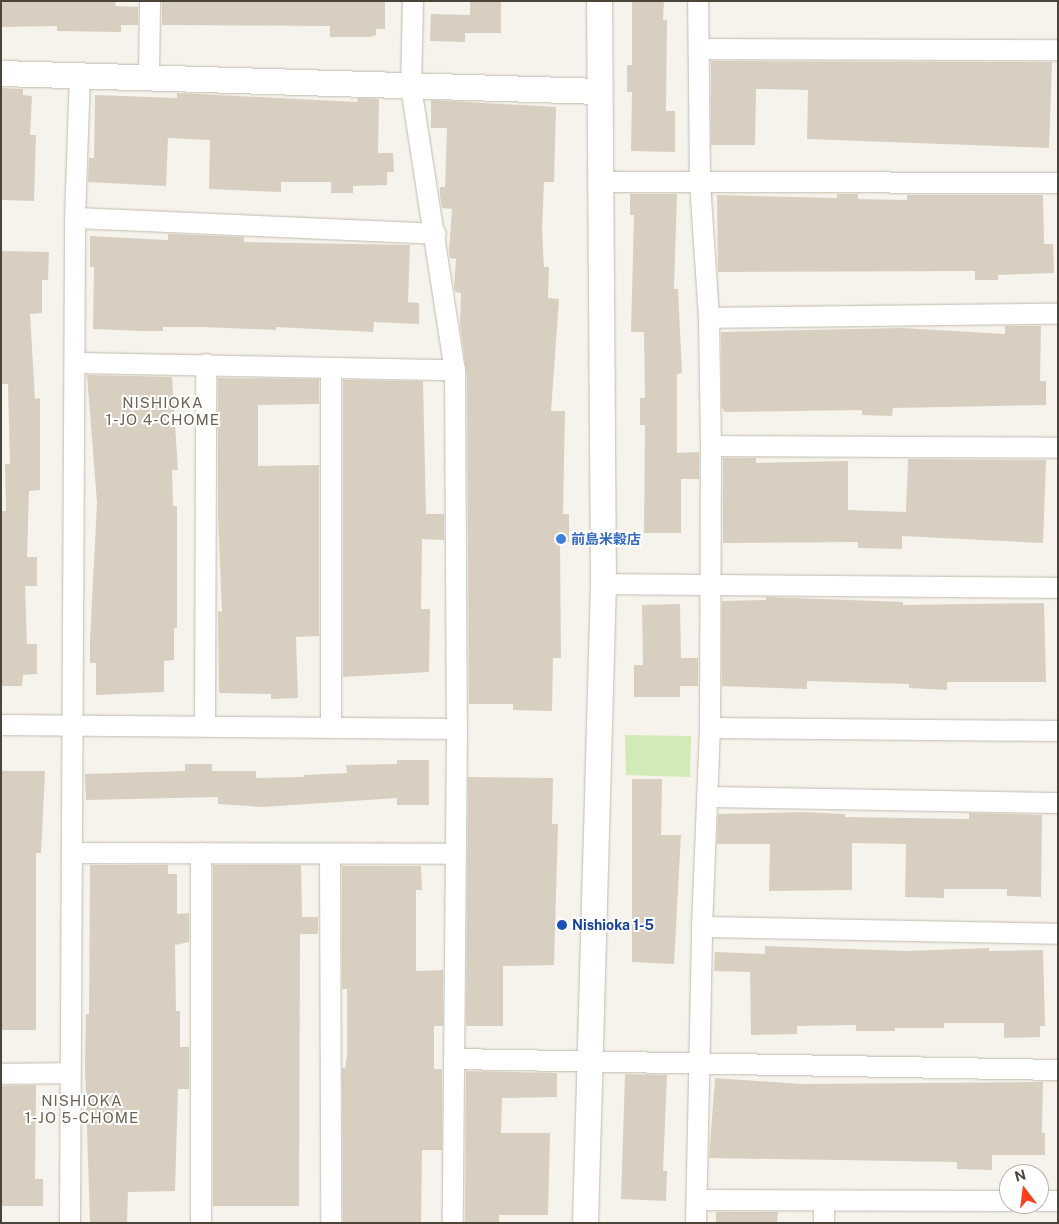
<!DOCTYPE html>
<html>
<head>
<meta charset="utf-8">
<style>
	body { margin:0 }
	#map { position:relative; width:1059px; height:1224px; overflow:hidden; background:#f6f3ec; font-family:"Public Sans","Noto Sans JP",sans-serif }
	div>[style] { position:absolute }
	.green>* { inset:0; background:#d2eab5 }
	.building>* { inset:0; background:#d8cfc1 }
	.roads { filter:drop-shadow(0 0 1px #c2bbae) drop-shadow(0 0 1px #c2bbae) }
	.minor>* { height:20px; margin:-10px; padding:0 10px; transform-origin:10px; border-radius:10px; background:#fff }
	.tertiary>* { height:25px; margin:-12.5px; padding:0 12.5px; transform-origin:12.5px; border-radius:12.5px; background:#fff }
	.dots>* { width:14px; height:14px; translate:-50% -50%; box-sizing:border-box; border:2px solid #fff; border-radius:50% }
	span { translate:-50% -50%; white-space:nowrap; text-align:center; line-height:1.15; -webkit-text-stroke:4px #fff; paint-order:stroke }
	.shop-label { font-size:14px; color:#366cbe; font-weight:700 }
	.left { translate:0 -50%; text-align:left }
	.transit-label { font-size:14px; color:#164399; font-weight:700 }
	.neighbourhood-label { font-size:15px; color:#6e6250; letter-spacing:1px }
	.frame { position:absolute; inset:0; border:2px solid #4b4439; pointer-events:none }
	.north { position:absolute; left:999px; top:1164px; width:50px; height:50px; box-sizing:border-box; background:#fff; border:1px solid #b7b4b0; border-radius:50%; rotate:345deg; font-size:14px; font-weight:700; line-height:20px; text-align:center; color:#4b4439 }
	.north::after { content:''; display:block; margin:auto; width:18px; height:22px; background:#fc3f1d; clip-path:polygon(50% 0,100% 100%,50% 72%,0 100%) }
</style>
</head>
<body>
<div id="map">
	<div class="green">
		<div style="clip-path:polygon(625px 735px,691px 736px,690px 777px,626px 775px)"></div>
	</div>
	<div class="building">
		<div style="clip-path:polygon(1px 1px,116px 1px,115px 6px,138px 7px,138px 25px,121px 25px,121px 32px,57px 31px,57px 26px,1px 27px)"></div>
		<div style="clip-path:polygon(162px 1px,385px 1px,385px 29px,376px 29px,376px 35px,370px 37px,330px 37px,330px 26px,162px 25px)"></div>
		<div style="clip-path:polygon(470px 1px,501px 1px,501px 33px,465px 33px,465px 42px,430px 41px,431px 14px,470px 15px)"></div>
		<div style="clip-path:polygon(632px 1px,664px 1px,663px 20px,667px 20px,666px 111px,675px 111px,675px 152px,631px 151px,632px 92px,627px 92px,627px 65px,632px 65px)"></div>
		<div style="clip-path:polygon(711px 61px,1052px 62px,1049px 148px,807px 139px,808px 90px,756px 89px,755px 145px,711px 145px)"></div>
		<div style="clip-path:polygon(1px 88px,23px 89px,23px 95px,32px 96px,30px 135px,36px 135px,34px 201px,1px 200px)"></div>
		<div style="clip-path:polygon(177px 93px,357px 102px,358px 98px,379px 99px,378px 153px,393px 153px,394px 172px,387px 172px,387px 185px,353px 186px,353px 193px,331px 193px,331px 182px,281px 182px,281px 192px,209px 189px,210px 140px,168px 138px,166px 186px,88px 182px,89px 158px,94px 158px,95px 95px,177px 98px)"></div>
		<div style="clip-path:polygon(431px 100px,556px 107px,554px 182px,544px 182px,542px 229px,544px 267px,549px 267px,548px 298px,559px 299px,551px 411px,565px 411px,563px 514px,569px 514px,569px 542px,560px 542px,561px 658px,553px 658px,552px 711px,513px 710px,513px 704px,469px 704px,467px 377px,460px 324px,461px 293px,455px 292px,454px 287px,456px 259px,450px 258px,449px 252px,452px 209px,442px 208px,440px 195px,440px 187px,445px 187px,447px 128px,431px 128px)"></div>
		<div style="clip-path:polygon(630px 194px,677px 194px,674px 289px,678px 289px,682px 373px,677px 374px,677px 453px,699px 452px,699px 479px,681px 479px,681px 533px,644px 533px,645px 425px,640px 425px,640px 398px,645px 398px,644px 332px,631px 332px,634px 215px,630px 215px)"></div>
		<div style="clip-path:polygon(837px 194px,858px 194px,858px 199px,907px 200px,907px 195px,1043px 195px,1044px 244px,1053px 244px,1054px 273px,998px 275px,998px 280px,975px 280px,975px 271px,718px 272px,717px 195px,837px 198px)"></div>
		<div style="clip-path:polygon(168px 234px,244px 237px,244px 242px,410px 245px,408px 302px,419px 303px,419px 324px,374px 322px,373px 332px,276px 327px,276px 330px,203px 327px,163px 327px,163px 331px,143px 331px,93px 329px,94px 267px,90px 267px,90px 236px,168px 240px)"></div>
		<div style="clip-path:polygon(1px 251px,49px 252px,48px 280px,42px 280px,42px 313px,30px 314px,35px 399px,40px 398px,40px 490px,29px 491px,27px 557px,37px 557px,37px 586px,25px 586px,27px 644px,37px 644px,37px 674px,23px 675px,22px 686px,1px 686px,1px 511px,6px 511px,5px 464px,10px 464px,8px 384px,1px 384px)"></div>
		<div style="clip-path:polygon(1005px 326px,1041px 326px,1040px 381px,1046px 381px,1046px 405px,893px 408px,892px 416px,862px 415px,862px 410px,725px 412px,722px 408px,721px 332px,902px 328px,1005px 334px)"></div>
		<div style="clip-path:polygon(87px 375px,172px 377px,178px 470px,172px 470px,173px 506px,177px 506px,177px 628px,174px 628px,174px 660px,164px 661px,164px 692px,96px 695px,96px 663px,90px 663px,90px 639px,97px 503px)"></div>
		<div style="clip-path:polygon(218px 378px,319px 379px,319px 404px,258px 405px,258px 466px,319px 465px,319px 636px,296px 637px,298px 698px,271px 699px,271px 694px,219px 693px,218px 611px,222px 612px,218px 516px)"></div>
		<div style="clip-path:polygon(343px 380px,423px 381px,426px 514px,444px 514px,444px 540px,422px 539px,421px 609px,430px 609px,429px 672px,343px 677px)"></div>
		<div style="clip-path:polygon(723px 458px,756px 458px,756px 463px,848px 461px,848px 510px,906px 512px,908px 459px,1046px 460px,1043px 543px,902px 536px,902px 549px,858px 548px,858px 542px,723px 543px)"></div>
		<div style="clip-path:polygon(766px 597px,903px 602px,903px 605px,1044px 603px,1046px 682px,947px 682px,947px 690px,909px 688px,909px 684px,807px 681px,807px 689px,722px 686px,722px 601px,766px 600px)"></div>
		<div style="clip-path:polygon(680px 604px,681px 658px,698px 658px,698px 686px,680px 686px,680px 697px,634px 697px,634px 665px,643px 665px,642px 605px)"></div>
		<div style="clip-path:polygon(397px 760px,429px 760px,429px 805px,397px 805px,397px 798px,263px 807px,218px 804px,218px 797px,86px 800px,85px 774px,185px 771px,185px 764px,212px 764px,212px 771px,256px 771px,256px 778px,304px 777px,304px 775px,347px 773px,346px 765px,397px 764px)"></div>
		<div style="clip-path:polygon(2px 771px,45px 771px,41px 853px,36px 853px,36px 1030px,1px 1030px)"></div>
		<div style="clip-path:polygon(468px 777px,553px 778px,552px 824px,558px 824px,554px 965px,503px 966px,503px 1026px,466px 1026px)"></div>
		<div style="clip-path:polygon(632px 779px,662px 779px,661px 835px,681px 835px,674px 964px,632px 962px)"></div>
		<div style="clip-path:polygon(803px 812px,845px 814px,845px 817px,969px 819px,969px 813px,1042px 815px,1041px 897px,1007px 896px,1007px 889px,944px 889px,944px 898px,905px 897px,906px 844px,852px 843px,852px 890px,769px 891px,770px 844px,717px 844px,718px 814px)"></div>
		<div style="clip-path:polygon(90px 865px,168px 865px,168px 874px,177px 874px,177px 914px,189px 913px,189px 942px,175px 945px,176px 1011px,180px 1011px,180px 1047px,189px 1047px,189px 1089px,178px 1089px,175px 1191px,128px 1192px,127px 1223px,90px 1223px,85px 1066px,86px 1014px,89px 1014px)"></div>
		<div style="clip-path:polygon(213px 865px,301px 865px,302px 917px,318px 917px,318px 934px,300px 934px,299px 1206px,213px 1206px)"></div>
		<div style="clip-path:polygon(342px 866px,421px 866px,422px 890px,416px 890px,416px 971px,443px 970px,443px 1026px,434px 1026px,434px 1069px,442px 1069px,442px 1150px,422px 1150px,421px 1223px,343px 1223px,342px 1068px,345px 1068px,347px 1056px,347px 989px,342px 989px)"></div>
		<div style="clip-path:polygon(765px 946px,907px 951px,989px 948px,989px 951px,1043px 950px,1045px 1026px,1040px 1026px,1040px 1037px,1004px 1038px,1004px 1023px,944px 1023px,944px 1028px,895px 1028px,895px 1031px,856px 1031px,856px 1025px,797px 1026px,797px 1034px,751px 1035px,750px 972px,714px 971px,715px 952px,765px 954px)"></div>
		<div style="clip-path:polygon(466px 1071px,557px 1073px,557px 1097px,502px 1098px,501px 1133px,550px 1133px,548px 1215px,499px 1215px,499px 1223px,465px 1223px)"></div>
		<div style="clip-path:polygon(625px 1074px,667px 1075px,663px 1171px,667px 1171px,666px 1201px,621px 1199px)"></div>
		<div style="clip-path:polygon(715px 1078px,802px 1084px,1043px 1082px,1042px 1133px,1045px 1133px,1045px 1155px,992px 1155px,992px 1170px,957px 1169px,957px 1162px,709px 1158px)"></div>
		<div style="clip-path:polygon(36px 1085px,35px 1179px,43px 1179px,43px 1206px,1px 1206px,1px 1086px)"></div>
		<div style="clip-path:polygon(716px 1212px,778px 1212px,777px 1223px,716px 1223px)"></div>
	</div>
	<div class="roads">
		<div class="minor">
			<div style="left:413px;top:1px;width:86px;rotate:91.3deg"></div>
			<div style="left:411px;top:87px;width:286px;rotate:81.2deg"></div>
			<div style="left:455px;top:370px;width:359px;rotate:89.7deg"></div>
			<div style="left:457px;top:729px;width:494px;rotate:90.5deg"></div>
			<div style="left:699px;top:49px;width:359px;rotate:0.2deg"></div>
			<div style="left:149px;top:77px;width:76px;rotate:-89.2deg"></div>
			<div style="left:600px;top:182px;width:458px;rotate:0.1deg"></div>
			<div style="left:75px;top:218px;width:361px;rotate:2.5deg"></div>
			<div style="left:709px;top:318px;width:349px;rotate:-0.7deg"></div>
			<div style="left:76px;top:363px;width:379px;rotate:1.1deg"></div>
			<div style="left:711px;top:446px;width:347px;rotate:0.3deg"></div>
			<div style="left:603px;top:584px;width:455px;rotate:0.5deg"></div>
			<div style="left:1px;top:725px;width:456px;rotate:0.5deg"></div>
			<div style="left:205px;top:726px;width:362px;rotate:-89.8deg"></div>
			<div style="left:331px;top:727px;width:359px;rotate:-90deg"></div>
			<div style="left:710px;top:728px;width:348px;rotate:0.5deg"></div>
			<div style="left:707px;top:797px;width:351px;rotate:1deg"></div>
			<div style="left:73px;top:853px;width:383px;rotate:0.1deg"></div>
			<div style="left:201px;top:853px;width:370px;rotate:90deg"></div>
			<div style="left:330px;top:854px;width:369px;rotate:89.8deg"></div>
			<div style="left:702px;top:927px;width:356px;rotate:1.1deg"></div>
			<div style="left:454px;top:1059px;width:604px;rotate:1.04deg"></div>
			<div style="left:1px;top:1074px;width:69px;rotate:-0.8deg"></div>
			<div style="left:697px;top:1200px;width:312px;rotate:0.2deg"></div>
			<div style="left:1039px;top:1201px;width:19px"></div>
			<div style="left:824px;top:1203px;width:20px;rotate:90deg"></div>
			<div style="left:70px;top:1223px;width:1005px;rotate:-89.71deg"></div>
			<div style="left:75px;top:218px;width:143px;rotate:-88deg"></div>
			<div style="left:696px;top:1223px;width:296px;rotate:-88.8deg"></div>
			<div style="left:702px;top:927px;width:199px;rotate:-87.7deg"></div>
			<div style="left:710px;top:728px;width:282px;rotate:-89.8deg"></div>
			<div style="left:711px;top:446px;width:128px;rotate:-90.9deg"></div>
			<div style="left:709px;top:318px;width:137px;rotate:-93.8deg"></div>
			<div style="left:700px;top:181px;width:180px;rotate:-90.6deg"></div>
		</div>
		<div class="tertiary">
			<div style="left:1px;top:73px;width:598px;rotate:1.72deg"></div>
			<div style="left:585px;top:1223px;width:639px;rotate:-88.39deg"></div>
			<div style="left:603px;top:584px;width:583px;rotate:-90.39deg"></div>
		</div>
	</div>
	<div class="dots">
		<div style="left:561px;top:539px;background:#3f7fe0"></div>
		<div style="left:562px;top:925px;background:#1a4fb4"></div>
	</div>
	<div class="shop-label">
		<span class="left" style="left:571px;top:539px">前島米穀店</span>
	</div>
	<div class="transit-label">
		<span class="left" style="left:572px;top:925px">Nishioka 1-5</span>
	</div>
	<div class="neighbourhood-label">
		<span style="left:163px;top:411px">NISHIOKA<br>1-JO 4-CHOME</span>
		<span style="left:82px;top:1109px">NISHIOKA<br>1-JO 5-CHOME</span>
	</div>
	<div class="frame"></div>
	<div class="north">N</div>
</div>
</body>
</html>
